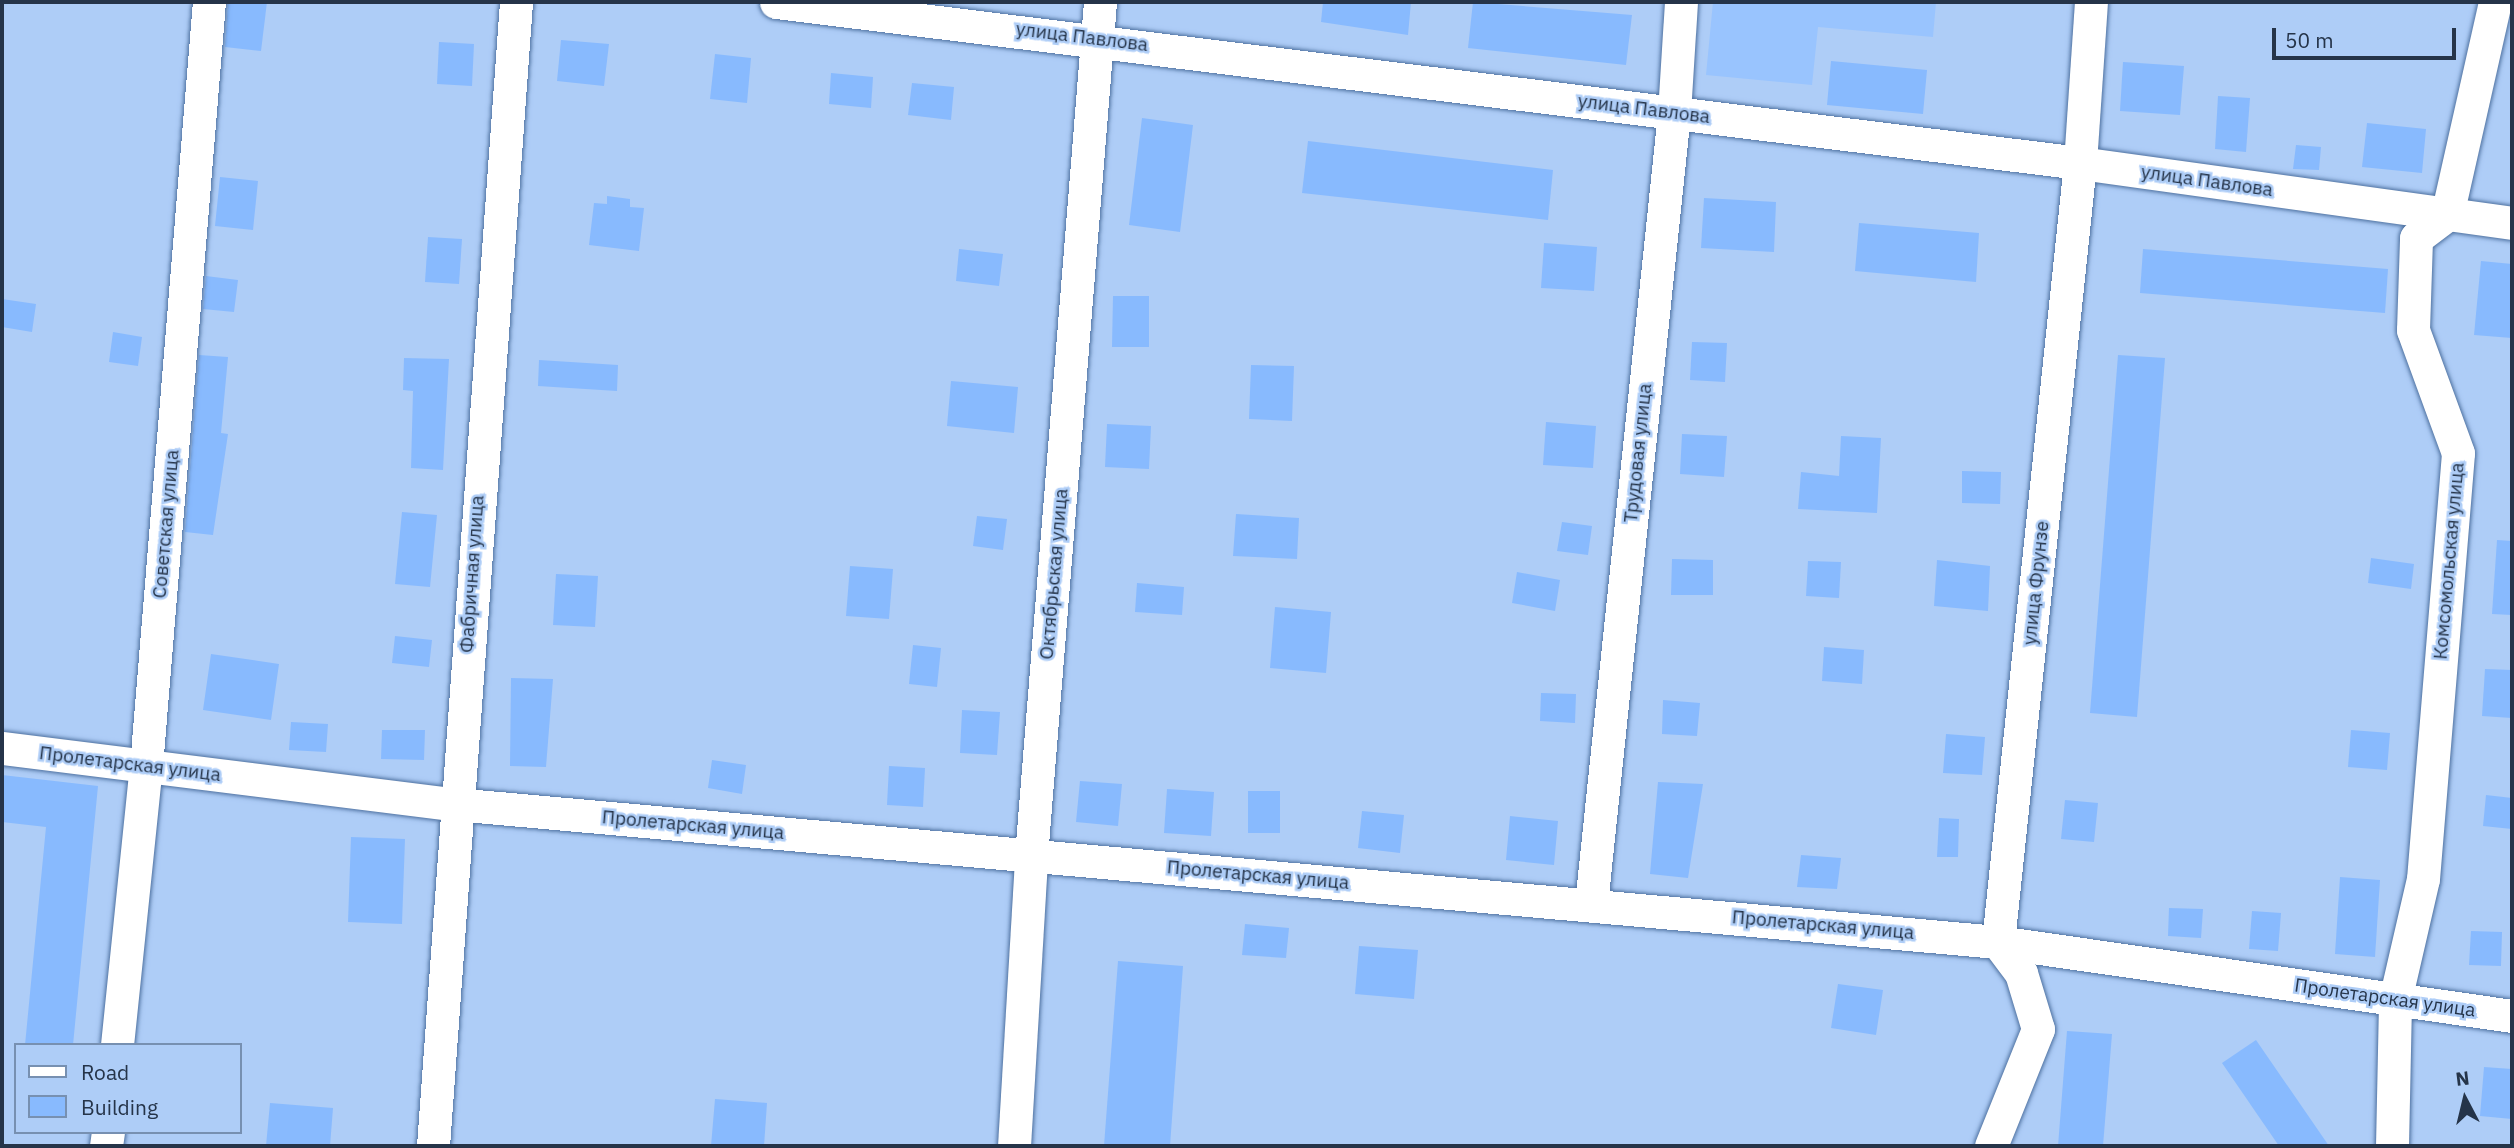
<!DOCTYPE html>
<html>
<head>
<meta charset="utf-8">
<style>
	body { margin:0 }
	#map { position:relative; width:2514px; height:1148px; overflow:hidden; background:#aecdf7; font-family:"IBM Plex Sans",sans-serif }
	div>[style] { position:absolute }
	.built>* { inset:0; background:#99c4fe }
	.building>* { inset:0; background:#88bafe }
	.roads { filter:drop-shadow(0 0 2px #4e71a0) drop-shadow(0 0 2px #4e71a0) }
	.minor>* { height:33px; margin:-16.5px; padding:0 16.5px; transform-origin:16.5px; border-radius:16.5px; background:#fff }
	span { translate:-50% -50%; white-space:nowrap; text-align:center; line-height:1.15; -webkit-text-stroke:5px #aecdf7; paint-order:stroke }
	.street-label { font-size:19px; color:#253449 }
	.frame { position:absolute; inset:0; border:4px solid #253449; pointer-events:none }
	.legend { position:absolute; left:14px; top:1043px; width:228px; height:91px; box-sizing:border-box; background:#aecdf7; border:2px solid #7790b1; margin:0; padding:9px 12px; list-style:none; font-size:21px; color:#253449 }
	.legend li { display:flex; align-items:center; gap:14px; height:35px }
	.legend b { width:35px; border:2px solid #7790b1 }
	.north { position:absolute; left:2430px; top:1064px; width:70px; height:70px; -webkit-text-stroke:5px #aecdf7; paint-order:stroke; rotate:353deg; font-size:19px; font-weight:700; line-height:28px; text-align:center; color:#253449 }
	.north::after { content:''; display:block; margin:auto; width:24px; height:32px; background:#253449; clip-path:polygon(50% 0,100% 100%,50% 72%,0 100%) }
	.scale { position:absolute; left:2272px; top:28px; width:184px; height:32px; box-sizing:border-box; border:4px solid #253449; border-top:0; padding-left:9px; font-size:21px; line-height:24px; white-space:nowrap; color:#253449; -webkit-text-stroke:5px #aecdf7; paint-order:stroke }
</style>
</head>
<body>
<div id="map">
	<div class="built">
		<div style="clip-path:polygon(1713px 2px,1936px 2px,1933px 37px,1818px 27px,1812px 85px,1706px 75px)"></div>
	</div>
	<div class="building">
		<div style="clip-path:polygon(228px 2px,267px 2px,261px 51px,225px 47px)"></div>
		<div style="clip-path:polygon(1323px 2px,1411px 2px,1408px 35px,1321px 22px)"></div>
		<div style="clip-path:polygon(1473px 2px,1632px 15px,1626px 65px,1468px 48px)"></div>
		<div style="clip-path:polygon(561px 40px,609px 44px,604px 86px,557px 81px)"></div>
		<div style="clip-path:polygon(439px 42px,474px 44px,472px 86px,437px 84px)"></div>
		<div style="clip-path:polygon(715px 54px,751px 58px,747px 103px,710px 99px)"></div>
		<div style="clip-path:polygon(1831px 61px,1927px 70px,1923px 114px,1827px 105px)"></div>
		<div style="clip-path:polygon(2123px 62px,2184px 66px,2180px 115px,2120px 111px)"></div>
		<div style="clip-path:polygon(831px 73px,873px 77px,871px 108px,829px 104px)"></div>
		<div style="clip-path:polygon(912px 83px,954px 87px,951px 120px,908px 115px)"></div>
		<div style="clip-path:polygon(2218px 96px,2250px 98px,2246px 152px,2215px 149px)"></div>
		<div style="clip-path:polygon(1142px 118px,1193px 125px,1180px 232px,1129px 225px)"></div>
		<div style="clip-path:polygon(2367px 123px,2426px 129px,2422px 173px,2362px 167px)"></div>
		<div style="clip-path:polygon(1308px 141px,1553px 170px,1548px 220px,1302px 193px)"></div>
		<div style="clip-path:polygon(2296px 145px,2321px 147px,2319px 170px,2293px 169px)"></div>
		<div style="clip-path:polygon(220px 177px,258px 181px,253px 230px,215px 226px)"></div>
		<div style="clip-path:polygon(607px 196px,630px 199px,630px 207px,644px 208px,639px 251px,589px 245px,594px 203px,607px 204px)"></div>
		<div style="clip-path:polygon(1704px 198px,1776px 202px,1774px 252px,1701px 248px)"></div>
		<div style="clip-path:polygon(1859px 223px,1979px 233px,1976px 282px,1855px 271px)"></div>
		<div style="clip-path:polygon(428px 237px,462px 239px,459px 284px,425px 282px)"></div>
		<div style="clip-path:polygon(1544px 243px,1597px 247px,1594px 291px,1541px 288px)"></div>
		<div style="clip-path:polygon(959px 249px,1003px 254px,999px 286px,956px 281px)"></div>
		<div style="clip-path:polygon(2143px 249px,2388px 269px,2385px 313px,2140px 293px)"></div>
		<div style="clip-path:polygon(2481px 261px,2512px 264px,2512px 338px,2474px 335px)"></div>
		<div style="clip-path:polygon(206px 276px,238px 280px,234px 312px,203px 309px)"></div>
		<div style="clip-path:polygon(1113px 296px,1149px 296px,1149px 347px,1112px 347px)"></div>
		<div style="clip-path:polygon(2px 299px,36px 304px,32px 332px,2px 327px)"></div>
		<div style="clip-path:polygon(113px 332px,142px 337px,138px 366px,109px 362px)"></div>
		<div style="clip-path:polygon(1692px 342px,1727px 343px,1725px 382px,1690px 380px)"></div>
		<div style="clip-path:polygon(199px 355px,228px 357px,221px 433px,228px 434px,213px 535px,185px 532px)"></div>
		<div style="clip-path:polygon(2118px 355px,2165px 358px,2137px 717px,2090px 713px)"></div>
		<div style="clip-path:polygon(404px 358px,449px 359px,443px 470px,411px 468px,413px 391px,403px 390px)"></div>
		<div style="clip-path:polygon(539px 360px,618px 365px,617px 391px,538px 386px)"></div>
		<div style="clip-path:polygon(1251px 365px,1294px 366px,1292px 421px,1249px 419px)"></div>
		<div style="clip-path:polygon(951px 381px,1018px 387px,1014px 433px,947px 426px)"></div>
		<div style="clip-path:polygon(1546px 422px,1596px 426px,1593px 468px,1543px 465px)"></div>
		<div style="clip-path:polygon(1107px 424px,1151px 426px,1149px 469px,1105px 467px)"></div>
		<div style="clip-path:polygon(1682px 434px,1727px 436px,1724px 477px,1680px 474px)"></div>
		<div style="clip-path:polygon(1841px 436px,1881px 438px,1877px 513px,1798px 509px,1801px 472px,1839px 476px)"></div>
		<div style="clip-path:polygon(1962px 471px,2001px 472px,2000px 504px,1962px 503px)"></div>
		<div style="clip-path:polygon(402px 512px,437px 515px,430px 587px,395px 584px)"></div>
		<div style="clip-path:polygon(1236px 514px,1299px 518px,1297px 559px,1233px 556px)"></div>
		<div style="clip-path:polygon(977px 516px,1007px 519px,1003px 550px,973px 546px)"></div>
		<div style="clip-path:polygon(1562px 522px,1592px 526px,1588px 555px,1557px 551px)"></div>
		<div style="clip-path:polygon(2497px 540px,2512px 541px,2512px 615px,2492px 614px)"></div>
		<div style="clip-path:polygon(2371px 558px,2414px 564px,2411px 589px,2368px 583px)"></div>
		<div style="clip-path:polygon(1672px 559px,1713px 560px,1713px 595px,1671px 595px)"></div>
		<div style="clip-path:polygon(1937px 560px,1990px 566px,1988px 611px,1934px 606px)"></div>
		<div style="clip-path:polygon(1808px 561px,1841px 562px,1839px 598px,1806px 596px)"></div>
		<div style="clip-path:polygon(850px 566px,893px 569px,889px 619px,846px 616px)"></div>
		<div style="clip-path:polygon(1517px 572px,1560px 580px,1555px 611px,1512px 603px)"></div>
		<div style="clip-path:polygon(556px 574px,598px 576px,595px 627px,553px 625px)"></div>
		<div style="clip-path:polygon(1137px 583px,1184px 587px,1182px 615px,1135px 612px)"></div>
		<div style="clip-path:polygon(1275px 607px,1331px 612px,1326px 673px,1270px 668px)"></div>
		<div style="clip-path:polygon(395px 636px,432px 640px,429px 667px,392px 663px)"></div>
		<div style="clip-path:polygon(913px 645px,941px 648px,937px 687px,909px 684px)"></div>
		<div style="clip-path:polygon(1824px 647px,1864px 650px,1862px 684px,1822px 681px)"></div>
		<div style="clip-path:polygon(211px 654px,279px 664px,271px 720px,203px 710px)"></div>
		<div style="clip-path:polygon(2485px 669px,2512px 670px,2512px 718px,2482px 716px)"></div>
		<div style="clip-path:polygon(511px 678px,553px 679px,546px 767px,510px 766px)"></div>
		<div style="clip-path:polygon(1541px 693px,1576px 694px,1575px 723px,1540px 721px)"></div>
		<div style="clip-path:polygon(1663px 700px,1700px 703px,1697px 736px,1662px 734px)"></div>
		<div style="clip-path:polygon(962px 710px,1000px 712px,997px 755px,960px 753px)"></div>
		<div style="clip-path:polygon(291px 722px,328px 724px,326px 752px,289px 750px)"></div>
		<div style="clip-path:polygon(382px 730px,425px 730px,424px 760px,381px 759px)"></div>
		<div style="clip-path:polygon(2351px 730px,2390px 733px,2387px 770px,2348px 767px)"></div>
		<div style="clip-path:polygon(1946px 734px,1985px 737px,1982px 775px,1943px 773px)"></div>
		<div style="clip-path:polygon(712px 760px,746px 765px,742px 794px,708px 788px)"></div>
		<div style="clip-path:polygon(889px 766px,925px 768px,923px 807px,887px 805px)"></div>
		<div style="clip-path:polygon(2px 775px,98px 786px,73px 1045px,25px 1045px,46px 827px,2px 822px)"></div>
		<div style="clip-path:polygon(1080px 781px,1122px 784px,1118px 826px,1076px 822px)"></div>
		<div style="clip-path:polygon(1658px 782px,1703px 784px,1688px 878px,1650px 874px)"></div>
		<div style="clip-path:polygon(1167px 789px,1214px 792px,1211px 836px,1164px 833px)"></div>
		<div style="clip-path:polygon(1248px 791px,1280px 791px,1280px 833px,1248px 833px)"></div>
		<div style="clip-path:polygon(2486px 795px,2512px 798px,2512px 829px,2483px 826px)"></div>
		<div style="clip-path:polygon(2065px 800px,2098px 803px,2094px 842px,2061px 839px)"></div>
		<div style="clip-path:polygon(1362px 811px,1404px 815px,1400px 853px,1358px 848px)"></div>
		<div style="clip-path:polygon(1510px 816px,1558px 821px,1554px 865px,1506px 860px)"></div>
		<div style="clip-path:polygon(1939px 818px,1959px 819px,1958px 857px,1937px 857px)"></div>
		<div style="clip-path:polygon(351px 837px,405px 839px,402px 924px,348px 922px)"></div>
		<div style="clip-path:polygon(1801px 855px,1841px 858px,1837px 889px,1797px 887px)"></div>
		<div style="clip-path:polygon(2340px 877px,2380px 880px,2375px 957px,2335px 954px)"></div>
		<div style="clip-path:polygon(2169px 908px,2203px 909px,2201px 938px,2168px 936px)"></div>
		<div style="clip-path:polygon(2252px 911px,2281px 913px,2278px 951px,2249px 949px)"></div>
		<div style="clip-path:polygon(1245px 924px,1289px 928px,1286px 958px,1242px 955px)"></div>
		<div style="clip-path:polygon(2471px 931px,2502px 932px,2501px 966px,2469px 965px)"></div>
		<div style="clip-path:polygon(1359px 946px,1418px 950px,1414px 999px,1355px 994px)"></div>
		<div style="clip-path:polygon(1118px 961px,1183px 966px,1170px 1146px,1104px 1146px)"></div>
		<div style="clip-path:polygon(1838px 984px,1883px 990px,1876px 1035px,1831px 1028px)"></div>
		<div style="clip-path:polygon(2067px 1031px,2112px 1034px,2103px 1146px,2058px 1146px)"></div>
		<div style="clip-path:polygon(2256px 1040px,2329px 1146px,2279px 1146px,2222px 1063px)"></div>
		<div style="clip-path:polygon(2484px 1067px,2512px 1069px,2512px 1119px,2480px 1116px)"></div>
		<div style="clip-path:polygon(715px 1099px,767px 1103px,764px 1146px,711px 1146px)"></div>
		<div style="clip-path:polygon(270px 1103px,333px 1108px,330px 1146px,266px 1146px)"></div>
	</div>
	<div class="roads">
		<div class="minor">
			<div style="left:776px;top:2px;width:1314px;rotate:7.04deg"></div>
			<div style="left:2080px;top:163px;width:436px;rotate:7.9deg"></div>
			<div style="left:2px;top:748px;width:455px;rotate:7.1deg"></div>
			<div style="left:454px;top:804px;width:1550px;rotate:5.11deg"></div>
			<div style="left:1998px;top:942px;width:519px;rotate:8.19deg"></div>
			<div style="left:1591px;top:904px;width:795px;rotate:-84.01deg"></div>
			<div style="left:1674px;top:113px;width:111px;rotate:-86.4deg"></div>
			<div style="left:117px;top:1045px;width:281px;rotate:-84.1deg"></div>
			<div style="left:146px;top:766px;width:767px;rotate:-85.29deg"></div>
			<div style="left:106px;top:1146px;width:14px;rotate:-82deg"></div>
			<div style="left:433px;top:1146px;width:1147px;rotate:-85.85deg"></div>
			<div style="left:1014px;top:1146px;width:290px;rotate:-86.6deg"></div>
			<div style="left:1031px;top:856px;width:857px;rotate:-85.38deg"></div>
			<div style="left:1991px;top:1146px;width:126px;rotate:-68.1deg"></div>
			<div style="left:2038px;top:1029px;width:59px;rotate:-106.9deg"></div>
			<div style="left:2021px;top:973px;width:39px;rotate:-127deg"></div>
			<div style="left:1998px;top:942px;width:783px;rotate:-83.99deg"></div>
			<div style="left:2080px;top:163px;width:161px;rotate:-86.1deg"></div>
			<div style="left:2392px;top:1146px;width:146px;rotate:-88.8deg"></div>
			<div style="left:2395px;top:1000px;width:124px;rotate:-77deg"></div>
			<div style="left:2423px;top:879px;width:427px;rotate:-85.3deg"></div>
			<div style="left:2458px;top:453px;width:131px;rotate:-110.1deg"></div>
			<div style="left:2413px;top:330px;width:92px;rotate:-88.1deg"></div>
			<div style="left:2416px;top:238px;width:39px;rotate:-37deg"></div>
			<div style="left:2447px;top:215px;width:218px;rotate:-77.3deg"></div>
		</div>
	</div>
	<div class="street-label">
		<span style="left:1082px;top:37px;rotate:7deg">улица Павлова</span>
		<span style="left:1644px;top:109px;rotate:7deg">улица Павлова</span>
		<span style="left:2207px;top:181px;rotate:8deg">улица Павлова</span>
		<span style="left:1638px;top:453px;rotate:-84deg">Трудовая улица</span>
		<span style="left:166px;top:524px;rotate:-85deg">Советская улица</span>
		<span style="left:2449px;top:561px;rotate:-85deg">Комсомольская улица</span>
		<span style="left:472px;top:574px;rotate:-86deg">Фабричная улица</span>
		<span style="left:1054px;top:574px;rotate:-85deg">Октябрьская улица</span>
		<span style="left:2036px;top:583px;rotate:-84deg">улица Фрунзе</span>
		<span style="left:130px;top:764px;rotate:7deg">Пролетарская улица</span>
		<span style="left:693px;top:825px;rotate:5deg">Пролетарская улица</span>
		<span style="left:1258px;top:875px;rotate:5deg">Пролетарская улица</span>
		<span style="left:1823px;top:925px;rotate:5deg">Пролетарская улица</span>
		<span style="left:2385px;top:998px;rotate:8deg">Пролетарская улица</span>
	</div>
	<div class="frame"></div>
	<ul class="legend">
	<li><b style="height:9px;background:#fff"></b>Road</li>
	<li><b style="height:19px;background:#88bafe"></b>Building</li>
	</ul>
	<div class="north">N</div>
	<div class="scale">50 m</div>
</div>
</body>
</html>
